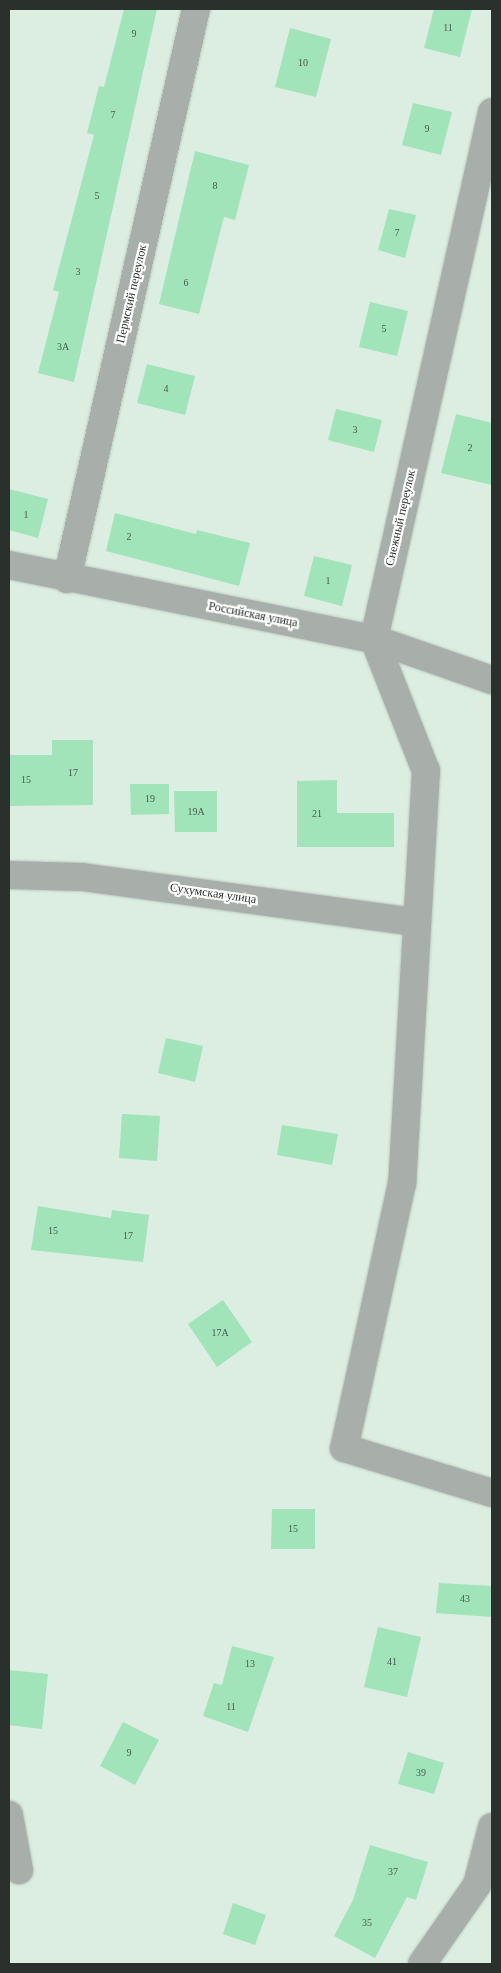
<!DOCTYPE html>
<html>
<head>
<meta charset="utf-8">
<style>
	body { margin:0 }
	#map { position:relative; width:501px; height:1973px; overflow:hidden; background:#dcede1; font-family:"Times New Roman",serif }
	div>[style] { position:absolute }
	.building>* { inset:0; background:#a1e4b9 }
	.roads { filter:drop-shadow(0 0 1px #b8c7bd) drop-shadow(0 0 1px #b8c7bd) }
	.minor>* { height:28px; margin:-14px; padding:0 14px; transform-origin:14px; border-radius:14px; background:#a8afaa }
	span { translate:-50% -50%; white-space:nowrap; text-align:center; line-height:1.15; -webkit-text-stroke:4.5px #fff; paint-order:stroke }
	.number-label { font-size:10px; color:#485d4f }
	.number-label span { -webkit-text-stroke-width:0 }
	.street-label { font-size:12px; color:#2a302c }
	.frame { position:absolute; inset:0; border:10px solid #2a302c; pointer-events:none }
</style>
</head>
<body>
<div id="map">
	<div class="building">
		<div style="clip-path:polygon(124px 9px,157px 9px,74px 382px,38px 373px,59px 292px,53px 290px,94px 135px,87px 133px,99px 86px,104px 87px)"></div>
		<div style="clip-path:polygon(434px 9px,472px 9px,460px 57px,424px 48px)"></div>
		<div style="clip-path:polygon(290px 28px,331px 39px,316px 97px,275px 87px)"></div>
		<div style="clip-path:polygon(413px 103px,452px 112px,441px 155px,402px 145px)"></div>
		<div style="clip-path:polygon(195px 151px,249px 165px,235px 220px,224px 217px,199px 314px,159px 304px)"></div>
		<div style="clip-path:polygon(389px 209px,416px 215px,405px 258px,378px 250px)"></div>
		<div style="clip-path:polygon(370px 302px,408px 311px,397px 356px,359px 347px)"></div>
		<div style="clip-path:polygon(147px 364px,195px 376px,185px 415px,137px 403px)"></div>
		<div style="clip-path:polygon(336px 409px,382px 420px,374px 452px,328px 440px)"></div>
		<div style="clip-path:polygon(456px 414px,492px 423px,492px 485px,441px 473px)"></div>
		<div style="clip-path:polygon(9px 489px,48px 499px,38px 538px,9px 530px)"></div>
		<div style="clip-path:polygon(115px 513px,196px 534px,197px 530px,250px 543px,239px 586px,106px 551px)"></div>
		<div style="clip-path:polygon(314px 556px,352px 565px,342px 606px,304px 596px)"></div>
		<div style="clip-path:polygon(52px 740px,93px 740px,93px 805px,9px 806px,9px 755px,52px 755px)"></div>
		<div style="clip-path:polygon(337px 780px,337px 813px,394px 813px,394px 847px,297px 847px,297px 781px)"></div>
		<div style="clip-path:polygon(130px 784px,169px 784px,169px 814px,131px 815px)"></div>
		<div style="clip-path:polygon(174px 791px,217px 791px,217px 832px,175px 832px)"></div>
		<div style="clip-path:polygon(166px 1038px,203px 1046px,195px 1082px,158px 1073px)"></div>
		<div style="clip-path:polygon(122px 1114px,160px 1116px,157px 1161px,119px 1158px)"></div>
		<div style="clip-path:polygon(282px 1125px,338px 1134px,332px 1165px,277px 1155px)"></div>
		<div style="clip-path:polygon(38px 1206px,111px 1218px,112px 1210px,149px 1215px,143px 1262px,31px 1250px)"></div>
		<div style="clip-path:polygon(223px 1300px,252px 1342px,217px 1367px,188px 1324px)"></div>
		<div style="clip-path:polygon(272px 1509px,315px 1509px,315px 1549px,271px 1549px)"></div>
		<div style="clip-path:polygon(439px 1583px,492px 1586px,492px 1617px,436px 1613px)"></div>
		<div style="clip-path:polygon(378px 1627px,421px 1637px,407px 1697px,364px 1687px)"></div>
		<div style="clip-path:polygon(232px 1646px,274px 1657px,248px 1732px,203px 1716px,214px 1683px,222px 1685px)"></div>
		<div style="clip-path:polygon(9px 1670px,48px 1674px,42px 1729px,9px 1725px)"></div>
		<div style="clip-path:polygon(123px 1722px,159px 1740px,135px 1785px,100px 1766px)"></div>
		<div style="clip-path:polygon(408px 1752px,444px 1763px,434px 1794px,398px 1784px)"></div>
		<div style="clip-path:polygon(370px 1845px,428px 1862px,416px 1900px,407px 1897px,375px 1958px,334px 1936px,353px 1900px)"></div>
		<div style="clip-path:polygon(233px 1903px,266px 1915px,255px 1945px,223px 1934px)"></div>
	</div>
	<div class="roads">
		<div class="minor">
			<div style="left:492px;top:112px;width:540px;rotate:102.62deg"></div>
			<div style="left:374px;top:639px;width:142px;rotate:68.5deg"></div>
			<div style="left:426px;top:771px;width:413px;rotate:93.3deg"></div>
			<div style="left:402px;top:1183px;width:271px;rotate:102.3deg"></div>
			<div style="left:344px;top:1448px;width:155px;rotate:16.9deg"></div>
			<div style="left:9px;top:565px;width:372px;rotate:11.5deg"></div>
			<div style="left:374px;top:639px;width:125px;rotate:19.2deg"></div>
			<div style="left:67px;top:579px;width:584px;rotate:-77.25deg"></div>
			<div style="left:9px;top:875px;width:73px;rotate:1.6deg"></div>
			<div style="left:82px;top:877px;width:337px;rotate:7.7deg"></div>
			<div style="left:9px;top:1815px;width:56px;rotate:79.7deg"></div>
			<div style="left:422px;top:1964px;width:96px;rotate:-55.2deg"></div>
			<div style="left:477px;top:1885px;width:60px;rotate:-75.5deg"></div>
		</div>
	</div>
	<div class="number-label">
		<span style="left:448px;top:28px">11</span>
		<span style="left:134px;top:34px">9</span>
		<span style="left:303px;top:63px">10</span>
		<span style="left:113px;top:115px">7</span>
		<span style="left:427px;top:129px">9</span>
		<span style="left:215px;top:186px">8</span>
		<span style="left:97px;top:196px">5</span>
		<span style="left:397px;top:233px">7</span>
		<span style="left:78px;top:272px">3</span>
		<span style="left:186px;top:283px">6</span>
		<span style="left:384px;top:329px">5</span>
		<span style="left:63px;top:347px">3А</span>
		<span style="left:166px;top:389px">4</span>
		<span style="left:355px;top:430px">3</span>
		<span style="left:470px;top:448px">2</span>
		<span style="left:26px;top:515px">1</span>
		<span style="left:129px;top:537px">2</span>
		<span style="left:328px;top:581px">1</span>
		<span style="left:73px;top:773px">17</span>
		<span style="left:26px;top:780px">15</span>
		<span style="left:150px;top:799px">19</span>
		<span style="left:196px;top:812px">19А</span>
		<span style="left:317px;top:814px">21</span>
		<span style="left:53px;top:1231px">15</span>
		<span style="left:128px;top:1236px">17</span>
		<span style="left:220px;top:1333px">17А</span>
		<span style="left:293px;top:1529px">15</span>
		<span style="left:465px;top:1599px">43</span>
		<span style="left:392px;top:1662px">41</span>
		<span style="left:250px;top:1664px">13</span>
		<span style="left:231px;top:1707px">11</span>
		<span style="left:129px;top:1753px">9</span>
		<span style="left:421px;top:1773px">39</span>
		<span style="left:393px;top:1872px">37</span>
		<span style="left:367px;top:1923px">35</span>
	</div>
	<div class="street-label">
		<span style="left:132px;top:294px;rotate:-77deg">Пермский переулок</span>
		<span style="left:401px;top:518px;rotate:-77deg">Снежный переулок</span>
		<span style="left:253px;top:615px;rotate:11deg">Российская улица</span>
		<span style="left:213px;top:894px;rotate:8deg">Сухумская улица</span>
	</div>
	<div class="frame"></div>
</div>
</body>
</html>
